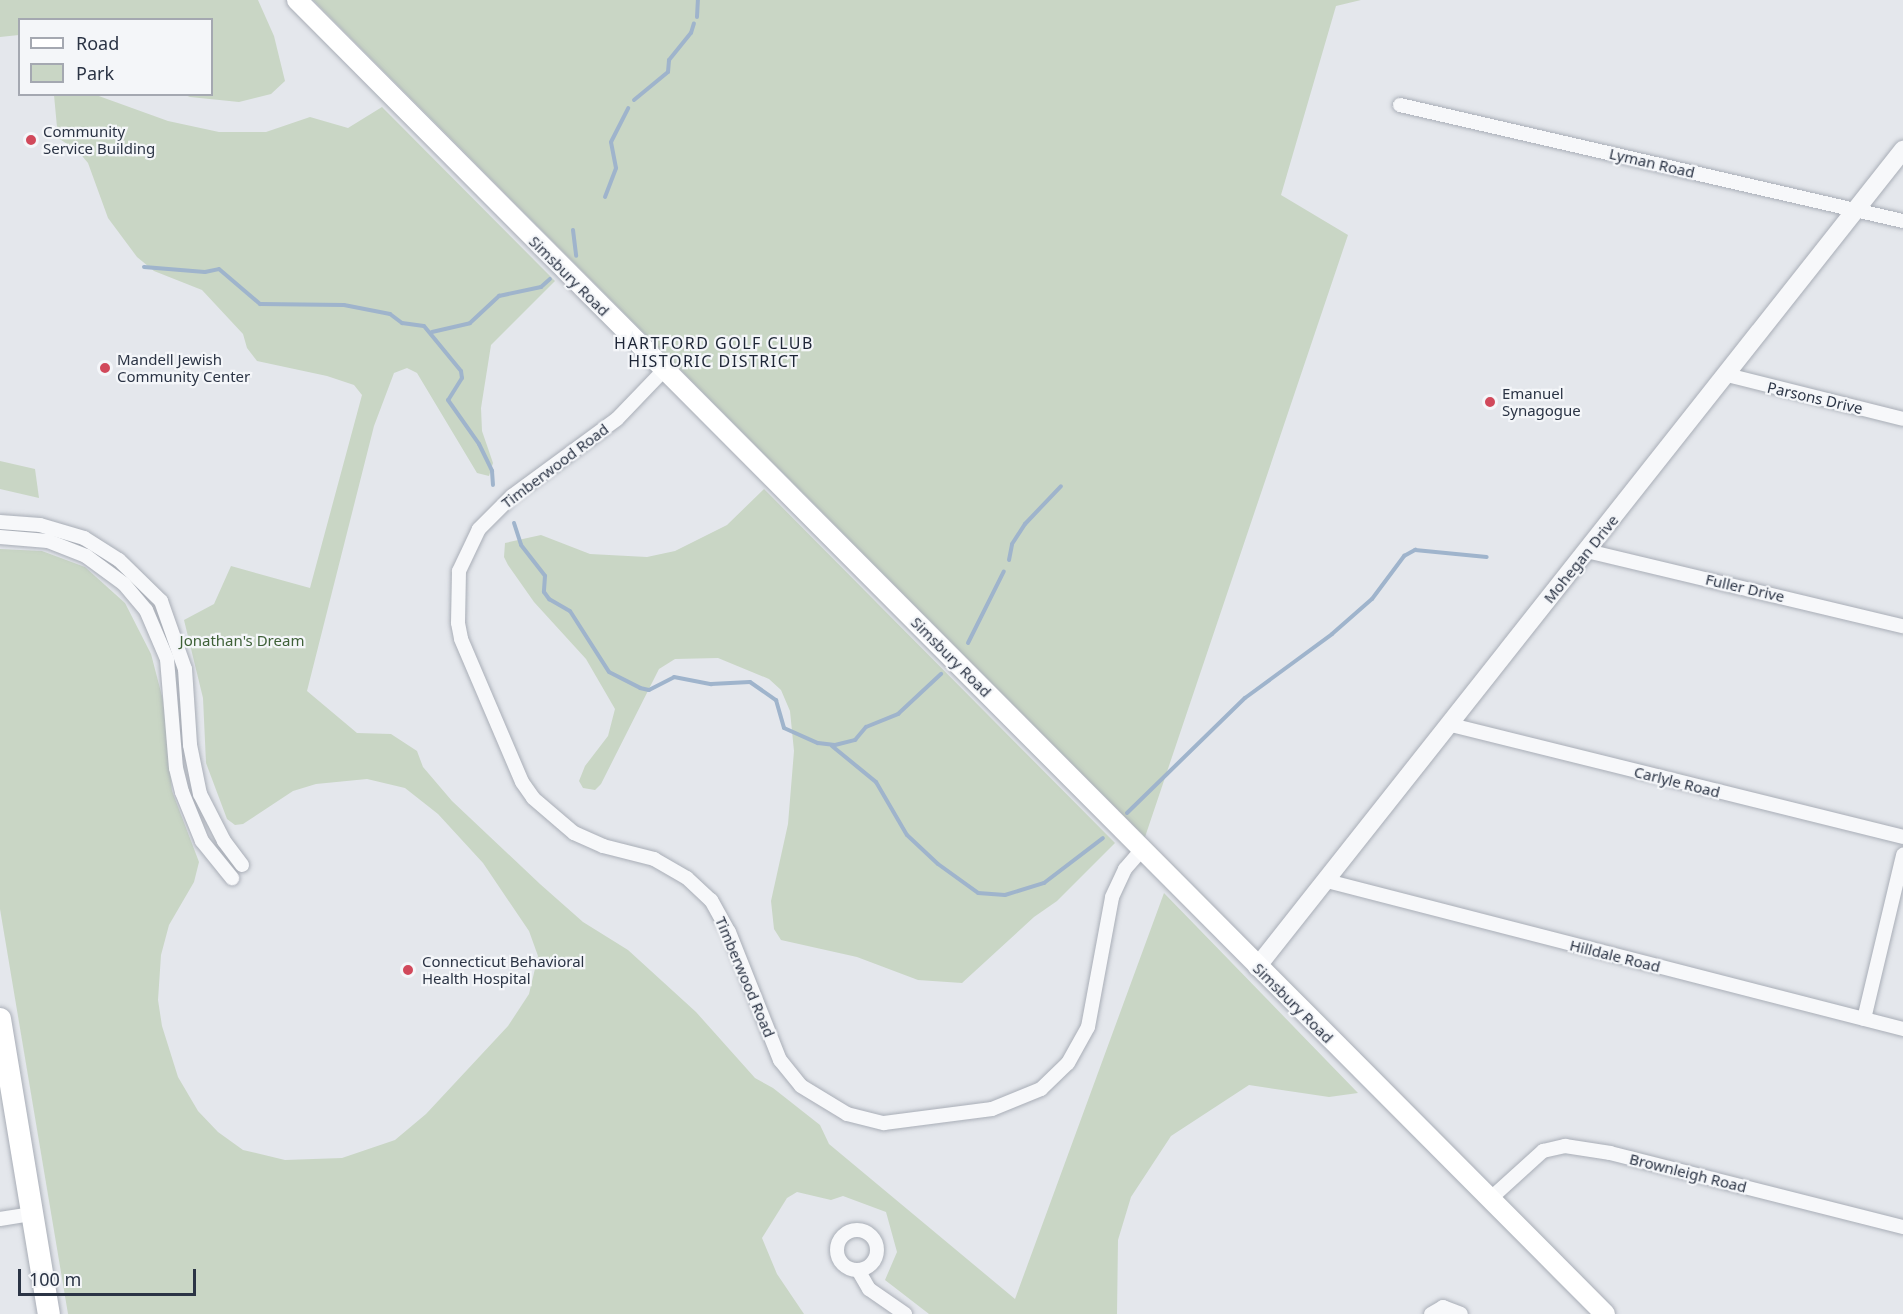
<!DOCTYPE html>
<html>
<head>
<meta charset="utf-8">
<style>
	body { margin:0 }
	#map { position:relative; width:1903px; height:1314px; overflow:hidden; background:#e4e7ec; font-family:"Noto Sans",sans-serif }
	div>[style] { position:absolute }
	.green>* { inset:0; background:#c9d6c5 }
	.stream>* { height:4px; margin:-2px; padding:0 2px; transform-origin:2px; border-radius:2px; background:#9fb4cc }
	.roads { filter:drop-shadow(0 0 2px #a9aeb7) drop-shadow(0 0 2px #a9aeb7) }
	.minor>* { height:14px; margin:-7px; padding:0 7px; transform-origin:7px; border-radius:7px; background:#f7f8fa }
	.minor>.ring { margin:-7px; padding:0; box-sizing:content-box; background:none; border:14px solid #f7f8fa; border-radius:50% }
	.tertiary>* { height:18px; margin:-9px; padding:0 9px; transform-origin:9px; border-radius:9px; background:#f7f8fa }
	.secondary>* { height:20px; margin:-10px; padding:0 10px; transform-origin:10px; border-radius:10px; background:#fff }
	.primary>* { height:22px; margin:-11px; padding:0 11px; transform-origin:11px; border-radius:11px; background:#fff }
	.dots>* { width:16px; height:16px; translate:-50% -50%; box-sizing:border-box; border:3px solid #f4f6f9; border-radius:50% }
	span { translate:-50% -50%; white-space:nowrap; text-align:center; line-height:1.15; -webkit-text-stroke:4.5px #f4f6f9; paint-order:stroke }
	.poi-label { font-size:15px; color:#2b3445 }
	.left { translate:0 -50%; text-align:left }
	.street-label { font-size:15px; color:#2b3445 }
	.park-label { font-size:15px; color:#3f6138 }
	.neighbourhood-label { font-size:16px; color:#1d2536; letter-spacing:1.5px }
	.legend { position:absolute; left:18px; top:18px; width:195px; height:78px; box-sizing:border-box; background:#f4f6f9; border:2px solid #a4a8b1; margin:0; padding:8px 10px; list-style:none; font-size:18px; color:#2b3445 }
	.legend li { display:flex; align-items:center; gap:12px; height:30px }
	.legend b { width:30px; border:2px solid #a4a8b1 }
	.scale { position:absolute; left:18px; top:1269px; width:178px; height:27px; box-sizing:border-box; border:3px solid #2b3445; border-top:0; padding-left:8px; font-size:18px; line-height:21px; white-space:nowrap; color:#2b3445; -webkit-text-stroke:4px #f4f6f9; paint-order:stroke }
</style>
</head>
<body>
<div id="map">
	<div class="green">
		<div style="clip-path:polygon(0 0,258px 0,274px 36px,285px 81px,271px 94px,239px 102px,190px 97px,185px 95px,212px 94px,212px 20px,20px 20px,19px 35px,0 37px)"></div>
		<div style="clip-path:polygon(313px 0,1361px 0,1336px 6px,1281px 195px,1348px 235px,1145px 837px)"></div>
		<div style="clip-path:polygon(54px 95px,96px 95px,168px 121px,219px 132px,266px 132px,310px 117px,348px 128px,382px 107px,555px 281px,491px 345px,481px 408px,482px 431px,493px 463px,489px 476px,477px 473px,417px 373px,407px 368px,394px 373px,374px 426px,307px 691px,357px 733px,391px 734px,417px 751px,423px 767px,452px 801px,540px 884px,583px 922px,628px 950px,696px 1012px,755px 1078px,773px 1088px,820px 1125px,829px 1144px,1015px 1299px,1164px 893px,1358px 1093px,1329px 1097px,1249px 1085px,1171px 1136px,1131px 1197px,1118px 1240px,1117px 1314px,929px 1314px,885px 1280px,897px 1252px,886px 1212px,843px 1196px,831px 1200px,797px 1192px,787px 1198px,762px 1238px,777px 1274px,804px 1314px,68px 1314px,0 909px,0 549px,42px 551px,85px 567px,125px 603px,151px 654px,163px 700px,172px 791px,199px 862px,194px 882px,169px 925px,161px 955px,158px 1000px,162px 1026px,178px 1077px,198px 1111px,218px 1132px,243px 1150px,285px 1160px,342px 1158px,395px 1140px,426px 1114px,508px 1026px,529px 994px,538px 956px,529px 931px,483px 863px,438px 814px,405px 788px,367px 779px,316px 784px,293px 791px,243px 824px,235px 825px,227px 819px,206px 763px,203px 698px,184px 620px,214px 604px,231px 566px,310px 588px,362px 395px,354px 385px,327px 376px,257px 361px,247px 348px,243px 334px,202px 290px,154px 271px,137px 257px,108px 218px,88px 163px,78px 151px,58px 138px)"></div>
		<div style="clip-path:polygon(0 461px,35px 469px,39px 498px,0 489px)"></div>
		<div style="clip-path:polygon(764px 489px,1115px 843px,1057px 901px,1034px 917px,962px 983px,918px 980px,857px 957px,781px 940px,774px 929px,771px 901px,788px 824px,794px 751px,790px 711px,781px 690px,769px 679px,718px 658px,675px 659px,659px 669px,601px 784px,595px 790px,583px 788px,579px 781px,585px 766px,608px 736px,615px 709px,586px 659px,534px 602px,508px 565px,504px 557px,505px 543px,541px 535px,590px 554px,647px 557px,675px 551px,727px 525px)"></div>
	</div>
	<div class="stream">
		<div style="left:697px;top:17px;width:17px;rotate:-87deg"></div>
		<div style="left:634px;top:100px;width:44px;rotate:-39.5deg"></div>
		<div style="left:668px;top:72px;width:12px;rotate:-85deg"></div>
		<div style="left:669px;top:60px;width:35px;rotate:-51deg"></div>
		<div style="left:691px;top:33px;width:10px;rotate:-73deg"></div>
		<div style="left:605px;top:197px;width:31px;rotate:-69deg"></div>
		<div style="left:616px;top:168px;width:26px;rotate:-101deg"></div>
		<div style="left:611px;top:142px;width:38px;rotate:-63deg"></div>
		<div style="left:573px;top:230px;width:26px;rotate:83deg"></div>
		<div style="left:144px;top:267px;width:61px;rotate:4.7deg"></div>
		<div style="left:205px;top:272px;width:14px;rotate:-12deg"></div>
		<div style="left:219px;top:269px;width:54px;rotate:40.5deg"></div>
		<div style="left:260px;top:304px;width:84px;rotate:0.7deg"></div>
		<div style="left:344px;top:305px;width:47px;rotate:11.1deg"></div>
		<div style="left:390px;top:314px;width:15px;rotate:37deg"></div>
		<div style="left:402px;top:323px;width:22px;rotate:8deg"></div>
		<div style="left:424px;top:326px;width:58px;rotate:50.6deg"></div>
		<div style="left:461px;top:371px;width:7px;rotate:82deg"></div>
		<div style="left:462px;top:378px;width:26px;rotate:122deg"></div>
		<div style="left:448px;top:400px;width:54px;rotate:54.8deg"></div>
		<div style="left:479px;top:444px;width:30px;rotate:64deg"></div>
		<div style="left:492px;top:471px;width:14px;rotate:86deg"></div>
		<div style="left:432px;top:332px;width:39px;rotate:-13deg"></div>
		<div style="left:470px;top:323px;width:40px;rotate:-43deg"></div>
		<div style="left:499px;top:296px;width:43px;rotate:-12.1deg"></div>
		<div style="left:541px;top:287px;width:12px;rotate:-42deg"></div>
		<div style="left:514px;top:523px;width:23px;rotate:72deg"></div>
		<div style="left:521px;top:545px;width:39px;rotate:52deg"></div>
		<div style="left:545px;top:576px;width:16px;rotate:94deg"></div>
		<div style="left:544px;top:592px;width:9px;rotate:54deg"></div>
		<div style="left:549px;top:599px;width:24px;rotate:30deg"></div>
		<div style="left:570px;top:611px;width:72px;rotate:57.4deg"></div>
		<div style="left:609px;top:672px;width:35px;rotate:27deg"></div>
		<div style="left:640px;top:688px;width:9px;rotate:13deg"></div>
		<div style="left:649px;top:690px;width:28px;rotate:-27deg"></div>
		<div style="left:674px;top:677px;width:38px;rotate:11deg"></div>
		<div style="left:711px;top:684px;width:39px;rotate:-3deg"></div>
		<div style="left:750px;top:682px;width:32px;rotate:35deg"></div>
		<div style="left:776px;top:700px;width:29px;rotate:74deg"></div>
		<div style="left:784px;top:728px;width:37px;rotate:24deg"></div>
		<div style="left:818px;top:743px;width:17px;rotate:7deg"></div>
		<div style="left:835px;top:745px;width:21px;rotate:-14deg"></div>
		<div style="left:855px;top:740px;width:17px;rotate:-50deg"></div>
		<div style="left:866px;top:727px;width:35px;rotate:-22deg"></div>
		<div style="left:898px;top:714px;width:59px;rotate:-42.9deg"></div>
		<div style="left:1009px;top:560px;width:16px;rotate:-79deg"></div>
		<div style="left:1012px;top:544px;width:24px;rotate:-57deg"></div>
		<div style="left:1025px;top:524px;width:52px;rotate:-46.5deg"></div>
		<div style="left:968px;top:643px;width:80px;rotate:-63.4deg"></div>
		<div style="left:832px;top:746px;width:57px;rotate:39.3deg"></div>
		<div style="left:876px;top:782px;width:61px;rotate:59.7deg"></div>
		<div style="left:907px;top:835px;width:42px;rotate:43.1deg"></div>
		<div style="left:938px;top:864px;width:49px;rotate:35.9deg"></div>
		<div style="left:978px;top:893px;width:27px;rotate:4deg"></div>
		<div style="left:1005px;top:895px;width:41px;rotate:-17.1deg"></div>
		<div style="left:1044px;top:883px;width:74px;rotate:-37.3deg"></div>
		<div style="left:1127px;top:813px;width:165px;rotate:-44.3deg"></div>
		<div style="left:1245px;top:698px;width:108px;rotate:-36.3deg"></div>
		<div style="left:1332px;top:634px;width:53px;rotate:-41.2deg"></div>
		<div style="left:1372px;top:599px;width:54px;rotate:-53.3deg"></div>
		<div style="left:1404px;top:556px;width:13px;rotate:-29deg"></div>
		<div style="left:1415px;top:550px;width:72px;rotate:5.6deg"></div>
	</div>
	<div class="roads">
		<div class="minor">
			<div style="left:1400px;top:105px;width:516px;rotate:12.99deg"></div>
			<div style="left:663px;top:371px;width:66px;rotate:133.8deg"></div>
			<div style="left:617px;top:419px;width:130px;rotate:143.7deg"></div>
			<div style="left:512px;top:496px;width:47px;rotate:135deg"></div>
			<div style="left:479px;top:529px;width:47px;rotate:115.5deg"></div>
			<div style="left:459px;top:571px;width:52px;rotate:91.1deg"></div>
			<div style="left:458px;top:623px;width:16px;rotate:79deg"></div>
			<div style="left:461px;top:639px;width:155px;rotate:66.9deg"></div>
			<div style="left:522px;top:782px;width:19px;rotate:55deg"></div>
			<div style="left:533px;top:798px;width:54px;rotate:40.5deg"></div>
			<div style="left:574px;top:833px;width:32px;rotate:24deg"></div>
			<div style="left:603px;top:846px;width:53px;rotate:14.3deg"></div>
			<div style="left:654px;top:859px;width:38px;rotate:30deg"></div>
			<div style="left:687px;top:878px;width:33px;rotate:43deg"></div>
			<div style="left:711px;top:900px;width:37px;rotate:61deg"></div>
			<div style="left:729px;top:932px;width:138px;rotate:68.3deg"></div>
			<div style="left:780px;top:1060px;width:33px;rotate:51deg"></div>
			<div style="left:801px;top:1086px;width:54px;rotate:31.3deg"></div>
			<div style="left:847px;top:1114px;width:38px;rotate:14deg"></div>
			<div style="left:884px;top:1123px;width:109px;rotate:-7.4deg"></div>
			<div style="left:992px;top:1109px;width:53px;rotate:-22.2deg"></div>
			<div style="left:1041px;top:1089px;width:37px;rotate:-44deg"></div>
			<div style="left:1068px;top:1063px;width:41px;rotate:-60.9deg"></div>
			<div style="left:1088px;top:1027px;width:132px;rotate:-79.5deg"></div>
			<div style="left:1112px;top:897px;width:31px;rotate:-65deg"></div>
			<div style="left:1125px;top:869px;width:28px;rotate:-49deg"></div>
			<div style="left:1727px;top:375px;width:181px;rotate:14deg"></div>
			<div style="left:0;top:522px;width:40px;rotate:4.3deg"></div>
			<div style="left:40px;top:525px;width:46px;rotate:16.5deg"></div>
			<div style="left:84px;top:538px;width:41px;rotate:32.2deg"></div>
			<div style="left:119px;top:560px;width:59px;rotate:44.3deg"></div>
			<div style="left:161px;top:601px;width:72px;rotate:70.6deg"></div>
			<div style="left:185px;top:669px;width:76px;rotate:86.2deg"></div>
			<div style="left:190px;top:745px;width:50px;rotate:78.5deg"></div>
			<div style="left:200px;top:794px;width:53px;rotate:62.9deg"></div>
			<div style="left:224px;top:841px;width:30px;rotate:53deg"></div>
			<div style="left:0;top:537px;width:48px;rotate:4.8deg"></div>
			<div style="left:48px;top:541px;width:41px;rotate:21.5deg"></div>
			<div style="left:86px;top:556px;width:47px;rotate:36.4deg"></div>
			<div style="left:124px;top:584px;width:34px;rotate:50deg"></div>
			<div style="left:146px;top:610px;width:53px;rotate:66.8deg"></div>
			<div style="left:167px;top:659px;width:109px;rotate:85.3deg"></div>
			<div style="left:176px;top:768px;width:25px;rotate:76deg"></div>
			<div style="left:182px;top:792px;width:53px;rotate:67.8deg"></div>
			<div style="left:202px;top:841px;width:48px;rotate:51deg"></div>
			<div style="left:1587px;top:551px;width:325px;rotate:13.4deg"></div>
			<div style="left:1451px;top:725px;width:466px;rotate:13.9deg"></div>
			<div style="left:1327px;top:881px;width:595px;rotate:14.41deg"></div>
			<div style="left:1864px;top:1019px;width:169px;rotate:-76.6deg"></div>
			<div style="left:1490px;top:1199px;width:72px;rotate:-42.2deg"></div>
			<div style="left:1543px;top:1151px;width:23px;rotate:-13deg"></div>
			<div style="left:1565px;top:1146px;width:46px;rotate:8.8deg"></div>
			<div style="left:1610px;top:1153px;width:302px;rotate:14.2deg"></div>
			<div style="left:0;top:1219px;width:31px;rotate:-9deg"></div>
			<div class="ring" style="left:837px;top:1230px;width:26px;height:26px"></div>
			<div style="left:858px;top:1270px;width:22px;rotate:60deg"></div>
			<div style="left:869px;top:1289px;width:44px;rotate:34.8deg"></div>
			<div style="left:1431px;top:1314px;width:14px;rotate:-30deg"></div>
			<div style="left:1443px;top:1307px;width:19px;rotate:21deg"></div>
		</div>
		<div class="tertiary">
			<div style="left:1257px;top:967px;width:1042px;rotate:-51.67deg"></div>
		</div>
		<div class="secondary">
			<div style="left:297px;top:0;width:1854px;rotate:45.13deg"></div>
		</div>
		<div class="primary">
			<div style="left:0;top:1019px;width:299px;rotate:80.6deg"></div>
		</div>
	</div>
	<div class="dots">
		<div style="left:31px;top:140px;background:#d1495b"></div>
		<div style="left:105px;top:368px;background:#d1495b"></div>
		<div style="left:1490px;top:402px;background:#d1495b"></div>
		<div style="left:408px;top:970px;background:#d1495b"></div>
	</div>
	<div class="poi-label">
		<span class="left" style="left:43px;top:140px">Community<br>Service Building</span>
		<span class="left" style="left:117px;top:368px">Mandell Jewish<br>Community Center</span>
		<span class="left" style="left:1502px;top:402px">Emanuel<br>Synagogue</span>
		<span class="left" style="left:422px;top:970px">Connecticut Behavioral<br>Health Hospital</span>
	</div>
	<div class="street-label">
		<span style="left:1652px;top:163px;rotate:13deg">Lyman Road</span>
		<span style="left:569px;top:276px;rotate:45deg">Simsbury Road</span>
		<span style="left:1815px;top:398px;rotate:13deg">Parsons Drive</span>
		<span style="left:555px;top:466px;rotate:-37deg">Timberwood Road</span>
		<span style="left:1581px;top:559px;rotate:-51deg">Mohegan Drive</span>
		<span style="left:1745px;top:588px;rotate:13deg">Fuller Drive</span>
		<span style="left:951px;top:657px;rotate:45deg">Simsbury Road</span>
		<span style="left:1677px;top:782px;rotate:14deg">Carlyle Road</span>
		<span style="left:1615px;top:956px;rotate:14deg">Hilldale Road</span>
		<span style="left:745px;top:977px;rotate:67deg">Timberwood Road</span>
		<span style="left:1293px;top:1003px;rotate:45deg">Simsbury Road</span>
		<span style="left:1688px;top:1173px;rotate:14deg">Brownleigh Road</span>
	</div>
	<div class="park-label">
		<span style="left:242px;top:641px">Jonathan's Dream</span>
	</div>
	<div class="neighbourhood-label">
		<span style="left:714px;top:352px">HARTFORD GOLF CLUB<br>HISTORIC DISTRICT</span>
	</div>
	<ul class="legend">
	<li><b style="height:8px;background:#fff"></b>Road</li>
	<li><b style="height:16px;background:#c9d6c5"></b>Park</li>
	</ul>
	<div class="scale">100 m</div>
</div>
</body>
</html>
